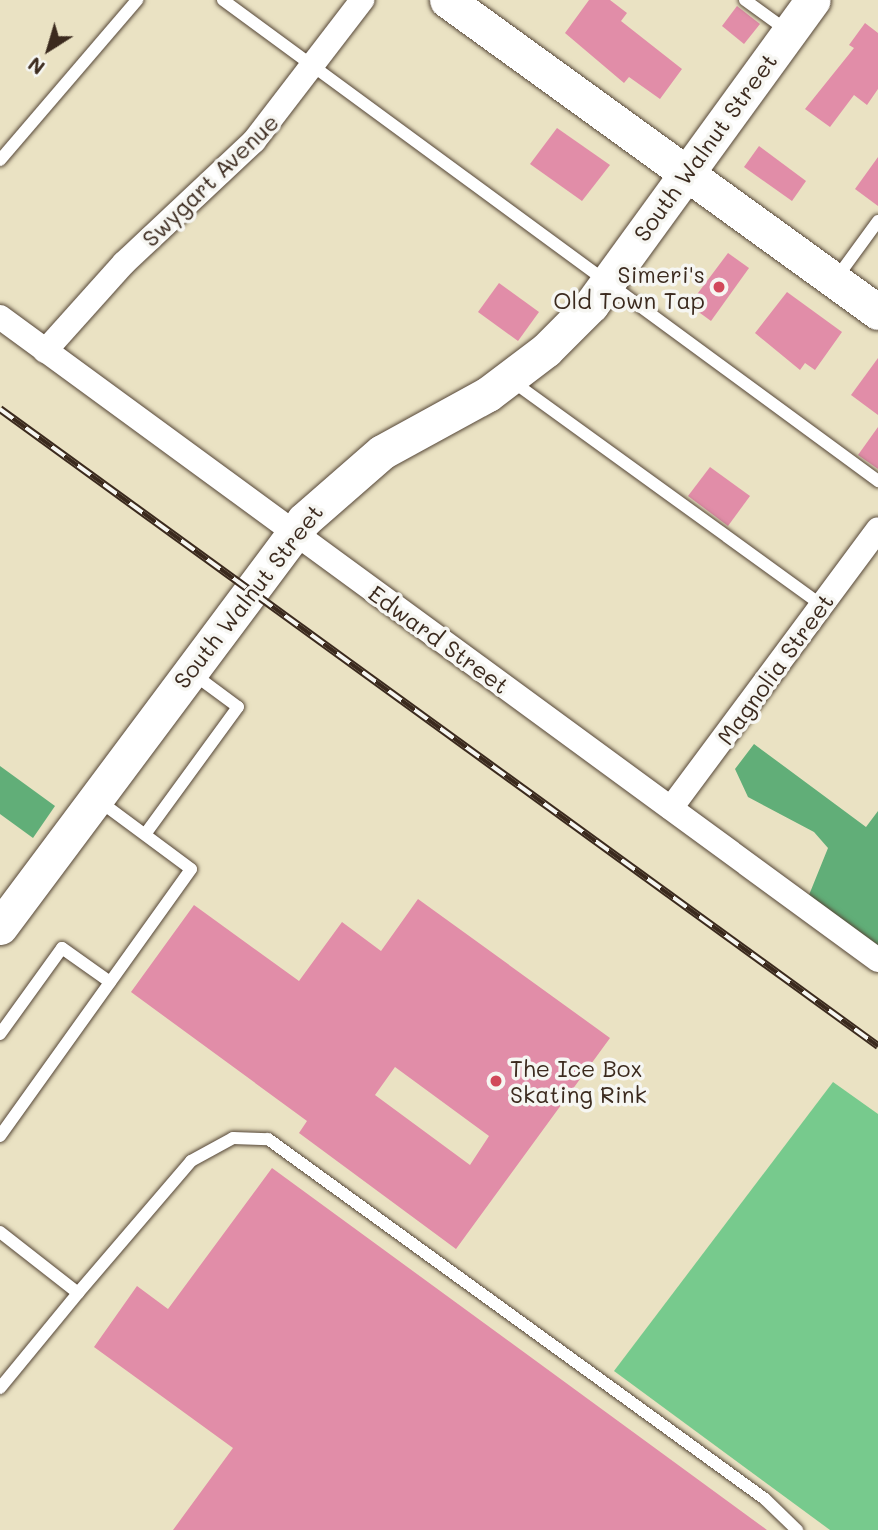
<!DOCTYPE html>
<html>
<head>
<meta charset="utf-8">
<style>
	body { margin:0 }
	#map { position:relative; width:878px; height:1530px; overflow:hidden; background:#eae2c3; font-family:Mali,sans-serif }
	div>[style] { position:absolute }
	.green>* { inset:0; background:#77ca8d }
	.forest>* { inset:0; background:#61ae78 }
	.building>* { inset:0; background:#e18da8 }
	.roads { filter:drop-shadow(0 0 2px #554637) drop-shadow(0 0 2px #554637) }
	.lane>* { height:12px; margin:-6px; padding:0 6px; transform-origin:6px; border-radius:6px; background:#fff }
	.street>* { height:24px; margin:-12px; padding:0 12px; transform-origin:12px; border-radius:12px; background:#fff }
	.secondary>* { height:35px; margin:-17.5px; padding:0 17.5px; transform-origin:17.5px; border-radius:17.5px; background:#fff }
	.rail>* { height:8px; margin-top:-4px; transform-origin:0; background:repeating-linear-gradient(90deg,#f6f6f2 0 16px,#3b2a1e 0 32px); box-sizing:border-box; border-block:2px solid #3b2a1e }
	.dots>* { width:19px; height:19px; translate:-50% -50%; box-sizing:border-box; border:4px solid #f6f6f2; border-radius:50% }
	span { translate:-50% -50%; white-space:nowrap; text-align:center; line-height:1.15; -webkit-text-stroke:7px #f6f6f2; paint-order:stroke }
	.street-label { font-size:23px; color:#3b2a1e }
	.poi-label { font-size:23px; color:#3b2a1e }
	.right { translate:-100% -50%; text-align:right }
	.left { translate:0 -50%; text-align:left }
	.north { position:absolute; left:14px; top:14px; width:70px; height:70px; -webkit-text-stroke:5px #f6f6f2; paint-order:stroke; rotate:217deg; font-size:19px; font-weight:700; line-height:28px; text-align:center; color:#3b2a1e }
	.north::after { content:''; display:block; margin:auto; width:24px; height:32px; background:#3b2a1e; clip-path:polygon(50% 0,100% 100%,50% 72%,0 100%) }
</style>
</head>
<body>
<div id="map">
	<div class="green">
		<div style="clip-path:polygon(833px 1082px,878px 1114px,878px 1530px,830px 1530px,614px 1371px)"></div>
	</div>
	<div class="forest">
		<div style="clip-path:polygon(754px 744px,866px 827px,878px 811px,878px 945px,809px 895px,828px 848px,814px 832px,748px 797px,735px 769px)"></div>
		<div style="clip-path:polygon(0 766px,55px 806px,33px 838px,0 814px)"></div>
	</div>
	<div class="building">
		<div style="clip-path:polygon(589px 0,610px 0,627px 13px,621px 21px,682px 69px,660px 99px,629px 77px,624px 83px,565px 33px)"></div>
		<div style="clip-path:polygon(737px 6px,760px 24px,744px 44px,722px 26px)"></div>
		<div style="clip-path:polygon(865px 23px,878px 33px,878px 89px,867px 105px,854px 95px,830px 127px,805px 109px,854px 48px,849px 45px)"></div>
		<div style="clip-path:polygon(557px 128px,610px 165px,582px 201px,530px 164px)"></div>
		<div style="clip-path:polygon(759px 146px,806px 181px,792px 201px,744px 167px)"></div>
		<div style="clip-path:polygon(878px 157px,878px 206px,855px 189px)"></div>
		<div style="clip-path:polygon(728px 253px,749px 268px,711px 321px,689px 305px)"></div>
		<div style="clip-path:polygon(499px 283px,539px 312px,518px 341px,478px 312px)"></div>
		<div style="clip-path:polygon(787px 292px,842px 332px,815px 370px,805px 363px,800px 370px,755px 333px)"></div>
		<div style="clip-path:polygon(878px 358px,878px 415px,851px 395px)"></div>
		<div style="clip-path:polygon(878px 427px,878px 469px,858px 455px)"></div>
		<div style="clip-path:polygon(710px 467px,750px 496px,728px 526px,688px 496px)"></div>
		<div style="clip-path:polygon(evenodd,418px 899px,610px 1038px,456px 1249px,299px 1133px,307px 1121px,131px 992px,194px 905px,299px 981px,342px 922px,381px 951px,418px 899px,395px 1067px,489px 1136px,470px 1165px,375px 1095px,395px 1067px)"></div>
		<div style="clip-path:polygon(272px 1168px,767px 1530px,173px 1530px,233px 1448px,94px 1347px,137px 1286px,168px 1309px)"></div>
	</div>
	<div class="roads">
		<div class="lane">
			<div style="left:223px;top:0;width:813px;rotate:36.29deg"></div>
			<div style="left:745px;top:0;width:54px;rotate:36deg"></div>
			<div style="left:0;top:160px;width:211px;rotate:-49.4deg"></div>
			<div style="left:835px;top:280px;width:73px;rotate:-53.9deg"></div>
			<div style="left:512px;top:381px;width:382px;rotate:35.9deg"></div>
			<div style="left:146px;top:833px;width:156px;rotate:-53.9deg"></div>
			<div style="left:238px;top:707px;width:57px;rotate:-143.5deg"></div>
			<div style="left:0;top:1034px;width:106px;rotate:-54.2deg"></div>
			<div style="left:62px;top:948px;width:59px;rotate:35.3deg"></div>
			<div style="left:0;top:1136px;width:328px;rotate:-54.4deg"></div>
			<div style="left:191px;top:869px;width:116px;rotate:-143.4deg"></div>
			<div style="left:0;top:1232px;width:99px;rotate:38deg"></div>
			<div style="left:78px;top:1293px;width:174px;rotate:-49.4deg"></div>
			<div style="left:191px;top:1161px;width:48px;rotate:-28.7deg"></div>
			<div style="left:233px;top:1138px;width:35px;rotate:2deg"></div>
			<div style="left:268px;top:1139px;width:614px;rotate:35.92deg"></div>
			<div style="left:765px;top:1499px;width:45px;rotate:44.1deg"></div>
			<div style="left:0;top:1388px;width:123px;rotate:-50.6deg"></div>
		</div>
		<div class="street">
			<div style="left:0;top:317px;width:1088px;rotate:36.22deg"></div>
			<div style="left:45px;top:351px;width:118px;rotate:-48.1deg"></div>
			<div style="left:124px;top:263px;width:178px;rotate:-43.2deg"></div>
			<div style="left:254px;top:141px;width:178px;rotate:-52.5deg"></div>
			<div style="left:671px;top:808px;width:347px;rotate:-53.4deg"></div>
		</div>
		<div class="secondary">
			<div style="left:447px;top:0;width:532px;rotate:35.9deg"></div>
			<div style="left:0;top:927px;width:508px;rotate:-53.24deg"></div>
			<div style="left:304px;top:520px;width:103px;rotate:-41.1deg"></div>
			<div style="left:382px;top:452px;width:121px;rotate:-28.7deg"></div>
			<div style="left:488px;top:394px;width:73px;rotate:-37.2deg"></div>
			<div style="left:546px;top:350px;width:64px;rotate:-45deg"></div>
			<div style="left:591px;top:305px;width:377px;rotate:-54deg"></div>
		</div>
	</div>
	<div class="rail">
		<div style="left:0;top:409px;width:1085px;rotate:35.96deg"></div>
	</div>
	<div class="dots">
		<div style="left:719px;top:287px;background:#d1495b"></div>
		<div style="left:496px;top:1081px;background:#d1495b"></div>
	</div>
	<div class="street-label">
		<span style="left:705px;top:147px;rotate:-54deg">South Walnut Street</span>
		<span style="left:210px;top:180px;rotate:-44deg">Swygart Avenue</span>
		<span style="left:248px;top:596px;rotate:-52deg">South Walnut Street</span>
		<span style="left:439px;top:639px;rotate:36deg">Edward Street</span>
		<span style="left:775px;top:669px;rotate:-54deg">Magnolia Street</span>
	</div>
	<div class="poi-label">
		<span class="right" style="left:705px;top:287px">Simeri's<br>Old Town Tap</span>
		<span class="left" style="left:510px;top:1081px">The Ice Box<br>Skating Rink</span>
	</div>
	<div class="north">N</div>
</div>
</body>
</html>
